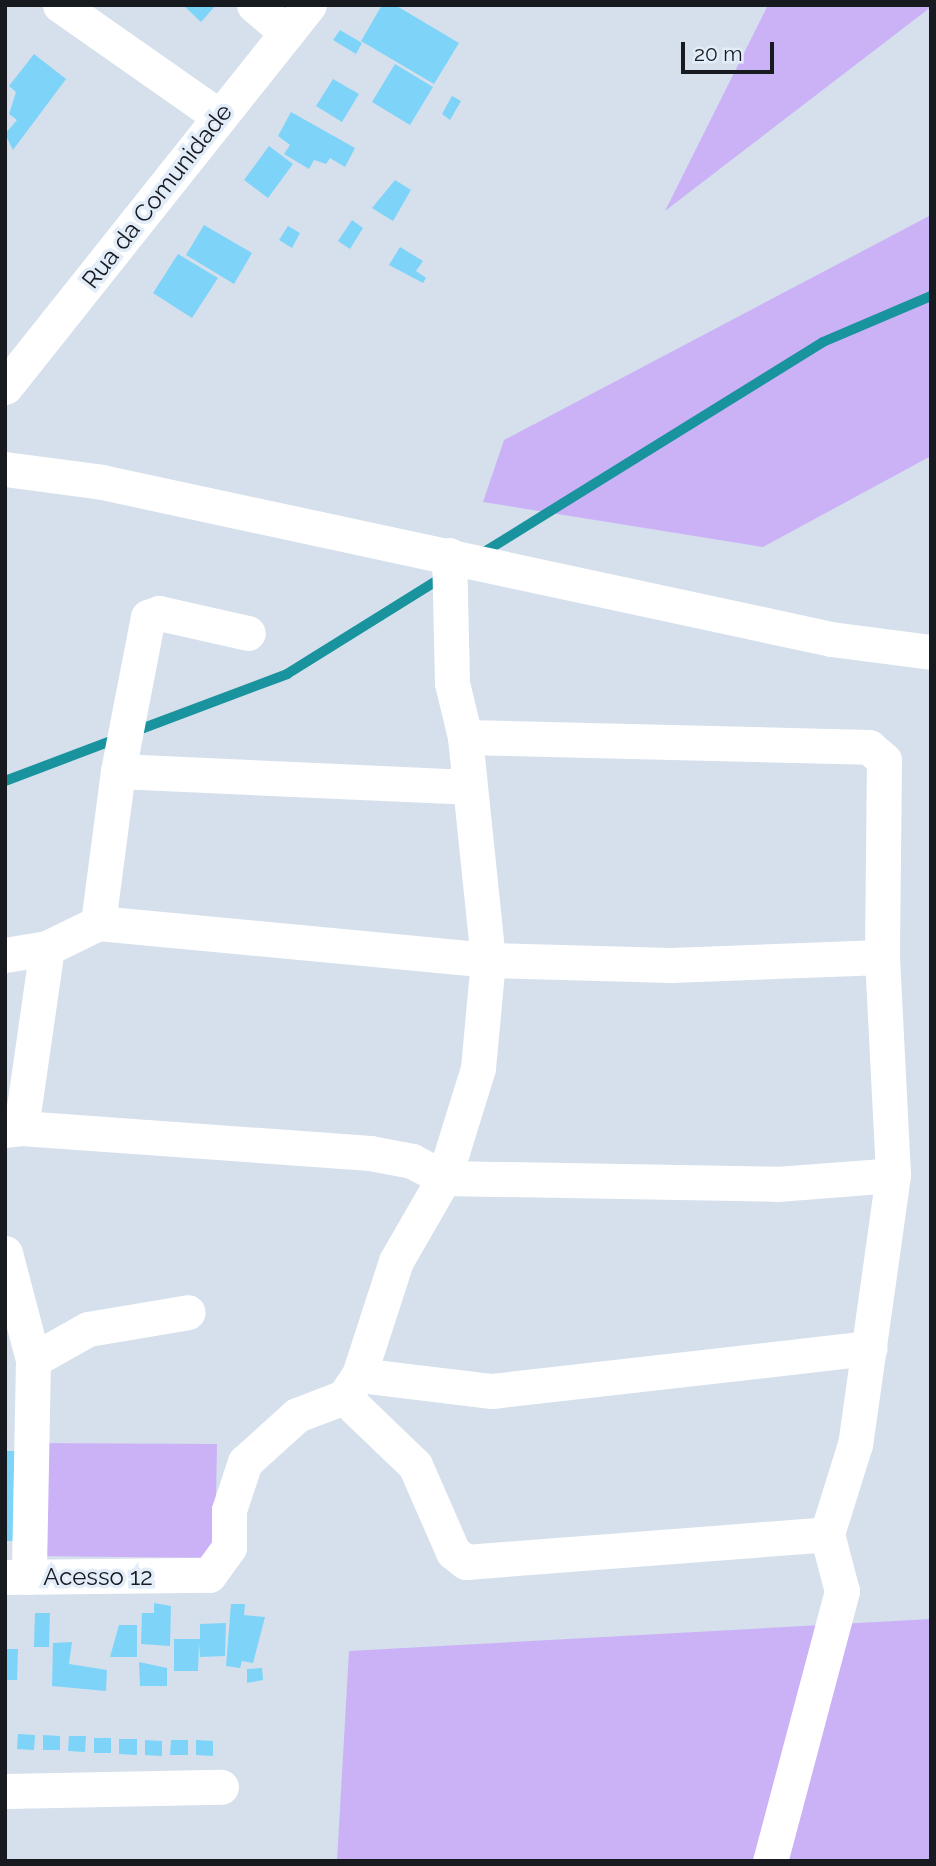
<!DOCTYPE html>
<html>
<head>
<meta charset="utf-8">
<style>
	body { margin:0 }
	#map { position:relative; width:936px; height:1866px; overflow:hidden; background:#d5e0ec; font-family:Raleway,sans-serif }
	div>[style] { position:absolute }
	.green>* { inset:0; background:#cbb2f7 }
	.stream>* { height:10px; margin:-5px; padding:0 5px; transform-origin:5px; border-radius:5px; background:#19939d }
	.building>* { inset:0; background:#7ed3f9 }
	.minor>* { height:35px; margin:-17.5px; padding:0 17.5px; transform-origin:17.5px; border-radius:17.5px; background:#fff }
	span { translate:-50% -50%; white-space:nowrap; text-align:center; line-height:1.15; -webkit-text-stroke:7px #e2edf9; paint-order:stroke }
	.street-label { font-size:24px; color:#171a1f }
	.frame { position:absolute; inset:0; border:7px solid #171a1f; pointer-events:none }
	.scale { position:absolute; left:681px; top:42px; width:93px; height:32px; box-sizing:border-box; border:4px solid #171a1f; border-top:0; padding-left:9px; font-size:21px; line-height:24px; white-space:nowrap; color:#171a1f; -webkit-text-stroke:5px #e2edf9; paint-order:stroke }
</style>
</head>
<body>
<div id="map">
	<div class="green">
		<div style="clip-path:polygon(768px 5px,931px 7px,665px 211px)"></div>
		<div style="clip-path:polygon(931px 215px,931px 456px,763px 547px,483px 502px,504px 440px)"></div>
		<div style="clip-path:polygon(33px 1443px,217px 1444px,215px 1558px,32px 1556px)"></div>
		<div style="clip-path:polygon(931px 1619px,931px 1861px,337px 1861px,349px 1651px)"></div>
	</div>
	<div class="stream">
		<div style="left:481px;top:554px;width:402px;rotate:-31.8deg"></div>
		<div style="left:823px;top:342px;width:117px;rotate:-23.1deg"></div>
		<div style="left:133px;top:732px;width:165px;rotate:-20.6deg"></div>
		<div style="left:287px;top:674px;width:181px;rotate:-31.9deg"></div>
		<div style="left:5px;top:781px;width:119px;rotate:-20.7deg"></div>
	</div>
	<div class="building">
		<div style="clip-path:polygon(183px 5px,216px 5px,201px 22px)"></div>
		<div style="clip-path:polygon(382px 5px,395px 5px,459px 43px,434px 84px,361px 41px)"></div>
		<div style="clip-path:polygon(340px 30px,362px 43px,356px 54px,333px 40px)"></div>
		<div style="clip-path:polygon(34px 54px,66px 79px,13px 150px,5px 134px,17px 120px,9px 114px,16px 92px,9px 86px)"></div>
		<div style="clip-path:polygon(395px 64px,433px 87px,410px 125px,372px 102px)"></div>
		<div style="clip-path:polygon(333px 79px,359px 94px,342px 122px,316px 106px)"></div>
		<div style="clip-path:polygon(452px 96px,461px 101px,450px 120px,442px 114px)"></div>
		<div style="clip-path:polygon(291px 112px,355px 148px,345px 167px,330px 158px,326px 164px,314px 160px,309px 169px,284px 154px,290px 145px,278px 136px)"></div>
		<div style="clip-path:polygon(269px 146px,293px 164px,268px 198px,244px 180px)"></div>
		<div style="clip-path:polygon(395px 180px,411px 190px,393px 221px,372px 208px)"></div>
		<div style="clip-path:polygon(352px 220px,363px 228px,350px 249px,338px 241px)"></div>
		<div style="clip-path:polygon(204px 225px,252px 253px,234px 284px,186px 255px)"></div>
		<div style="clip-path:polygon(288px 226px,300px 233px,292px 248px,279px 240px)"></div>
		<div style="clip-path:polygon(400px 247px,423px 261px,416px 271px,426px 278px,423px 283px,389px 265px)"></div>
		<div style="clip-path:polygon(178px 254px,218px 278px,192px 318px,153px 293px)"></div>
		<div style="clip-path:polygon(5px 1451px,17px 1451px,16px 1541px,5px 1541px)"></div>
		<div style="clip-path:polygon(154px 1603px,171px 1606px,170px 1646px,141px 1644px,142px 1613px,154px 1613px)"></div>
		<div style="clip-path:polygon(231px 1604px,245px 1604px,244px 1615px,265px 1617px,253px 1663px,242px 1661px,240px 1668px,226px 1666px)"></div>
		<div style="clip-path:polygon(35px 1613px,50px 1613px,49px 1647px,34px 1647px)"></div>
		<div style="clip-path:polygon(226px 1623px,225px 1656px,200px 1657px,199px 1643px,198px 1671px,174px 1671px,174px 1639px,200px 1639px,200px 1624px)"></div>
		<div style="clip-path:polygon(119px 1625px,137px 1625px,137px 1657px,110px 1657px)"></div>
		<div style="clip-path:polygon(72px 1642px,69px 1664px,107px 1670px,106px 1691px,52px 1686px,53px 1643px)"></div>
		<div style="clip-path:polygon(5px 1649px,18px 1649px,17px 1680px,5px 1680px)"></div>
		<div style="clip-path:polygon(139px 1662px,167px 1668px,167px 1686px,140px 1686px)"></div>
		<div style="clip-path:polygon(262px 1668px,263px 1680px,247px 1683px,247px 1669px)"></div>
		<div style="clip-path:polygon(18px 1734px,35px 1735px,34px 1750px,17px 1749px)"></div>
		<div style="clip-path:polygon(43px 1735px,60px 1736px,60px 1750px,43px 1750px)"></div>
		<div style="clip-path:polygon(69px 1736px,86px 1736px,85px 1752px,68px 1751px)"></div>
		<div style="clip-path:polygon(94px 1738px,111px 1738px,111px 1753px,94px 1753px)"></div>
		<div style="clip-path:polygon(119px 1739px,137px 1739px,137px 1755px,119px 1754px)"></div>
		<div style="clip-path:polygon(145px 1740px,162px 1741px,162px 1756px,145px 1755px)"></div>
		<div style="clip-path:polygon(171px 1740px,188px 1740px,188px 1755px,170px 1755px)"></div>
		<div style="clip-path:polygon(196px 1740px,213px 1741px,213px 1756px,196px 1755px)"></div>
	</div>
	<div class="minor">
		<div style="left:60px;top:5px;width:195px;rotate:35deg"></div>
		<div style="left:254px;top:5px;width:43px;rotate:40.3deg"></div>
		<div style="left:5px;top:387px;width:488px;rotate:-51.5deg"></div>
		<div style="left:5px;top:469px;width:98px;rotate:7.6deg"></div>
		<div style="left:102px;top:482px;width:746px;rotate:12.15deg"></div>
		<div style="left:831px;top:639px;width:101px;rotate:7.4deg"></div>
		<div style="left:465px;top:737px;width:404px;rotate:1.4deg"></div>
		<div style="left:869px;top:747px;width:20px;rotate:41deg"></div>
		<div style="left:884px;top:760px;width:197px;rotate:90.6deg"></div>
		<div style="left:882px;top:957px;width:218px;rotate:87.1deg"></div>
		<div style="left:893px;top:1175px;width:272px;rotate:98deg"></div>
		<div style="left:855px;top:1444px;width:94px;rotate:107.3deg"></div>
		<div style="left:827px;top:1534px;width:59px;rotate:75.3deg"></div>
		<div style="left:842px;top:1591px;width:279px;rotate:104.9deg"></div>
		<div style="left:118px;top:771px;width:350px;rotate:2.6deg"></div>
		<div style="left:98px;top:923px;width:392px;rotate:5.4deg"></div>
		<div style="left:488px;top:960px;width:183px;rotate:1.6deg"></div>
		<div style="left:671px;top:965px;width:211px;rotate:-2.2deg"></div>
		<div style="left:5px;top:955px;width:43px;rotate:-9.5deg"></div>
		<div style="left:21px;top:1128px;width:350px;rotate:4.1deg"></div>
		<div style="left:370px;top:1153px;width:43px;rotate:10.8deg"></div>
		<div style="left:412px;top:1161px;width:36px;rotate:28deg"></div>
		<div style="left:444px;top:1178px;width:333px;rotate:1deg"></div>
		<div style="left:777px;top:1184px;width:116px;rotate:-4.4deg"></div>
		<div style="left:5px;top:1130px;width:16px;rotate:-7deg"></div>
		<div style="left:21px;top:1128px;width:182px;rotate:-81.8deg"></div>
		<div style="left:47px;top:948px;width:57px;rotate:-26.1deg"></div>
		<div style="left:98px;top:923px;width:153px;rotate:-82.5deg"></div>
		<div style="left:118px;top:771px;width:157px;rotate:-79deg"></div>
		<div style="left:148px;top:617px;width:12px;rotate:-20deg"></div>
		<div style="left:159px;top:613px;width:91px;rotate:12.7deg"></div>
		<div style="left:5px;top:1253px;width:111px;rotate:75.3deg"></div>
		<div style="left:33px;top:1360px;width:217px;rotate:91.1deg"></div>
		<div style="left:33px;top:1360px;width:63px;rotate:-29.4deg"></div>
		<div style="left:88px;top:1329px;width:101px;rotate:-9.6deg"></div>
		<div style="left:359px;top:1375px;width:134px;rotate:6.9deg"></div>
		<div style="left:492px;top:1391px;width:380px;rotate:-6.5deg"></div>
		<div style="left:344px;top:1397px;width:98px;rotate:43.8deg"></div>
		<div style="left:415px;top:1465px;width:95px;rotate:66.4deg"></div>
		<div style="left:453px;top:1552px;width:16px;rotate:38deg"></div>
		<div style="left:466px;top:1562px;width:362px;rotate:-4.4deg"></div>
		<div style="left:5px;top:1577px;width:204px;rotate:-0.6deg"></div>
		<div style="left:209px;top:1575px;width:34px;rotate:-54deg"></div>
		<div style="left:229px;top:1547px;width:37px;rotate:-90deg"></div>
		<div style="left:229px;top:1510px;width:51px;rotate:-71.6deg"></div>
		<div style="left:245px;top:1462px;width:70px;rotate:-42.1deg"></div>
		<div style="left:297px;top:1415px;width:50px;rotate:-21deg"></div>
		<div style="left:344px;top:1397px;width:27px;rotate:-56deg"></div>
		<div style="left:359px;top:1375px;width:120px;rotate:-72deg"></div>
		<div style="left:396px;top:1261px;width:96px;rotate:-60deg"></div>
		<div style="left:444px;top:1178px;width:115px;rotate:-72.8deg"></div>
		<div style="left:478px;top:1068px;width:108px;rotate:-84.7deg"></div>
		<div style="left:488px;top:960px;width:224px;rotate:-95.9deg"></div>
		<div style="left:465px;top:737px;width:56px;rotate:-103.5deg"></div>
		<div style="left:452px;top:683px;width:128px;rotate:-91.3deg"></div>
		<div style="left:5px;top:1791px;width:216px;rotate:-1.1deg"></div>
	</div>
	<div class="street-label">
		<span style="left:157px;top:196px;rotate:-52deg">Rua da Comunidade</span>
		<span style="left:98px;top:1577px">Acesso 12</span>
	</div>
	<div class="frame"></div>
	<div class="scale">20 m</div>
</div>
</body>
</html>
